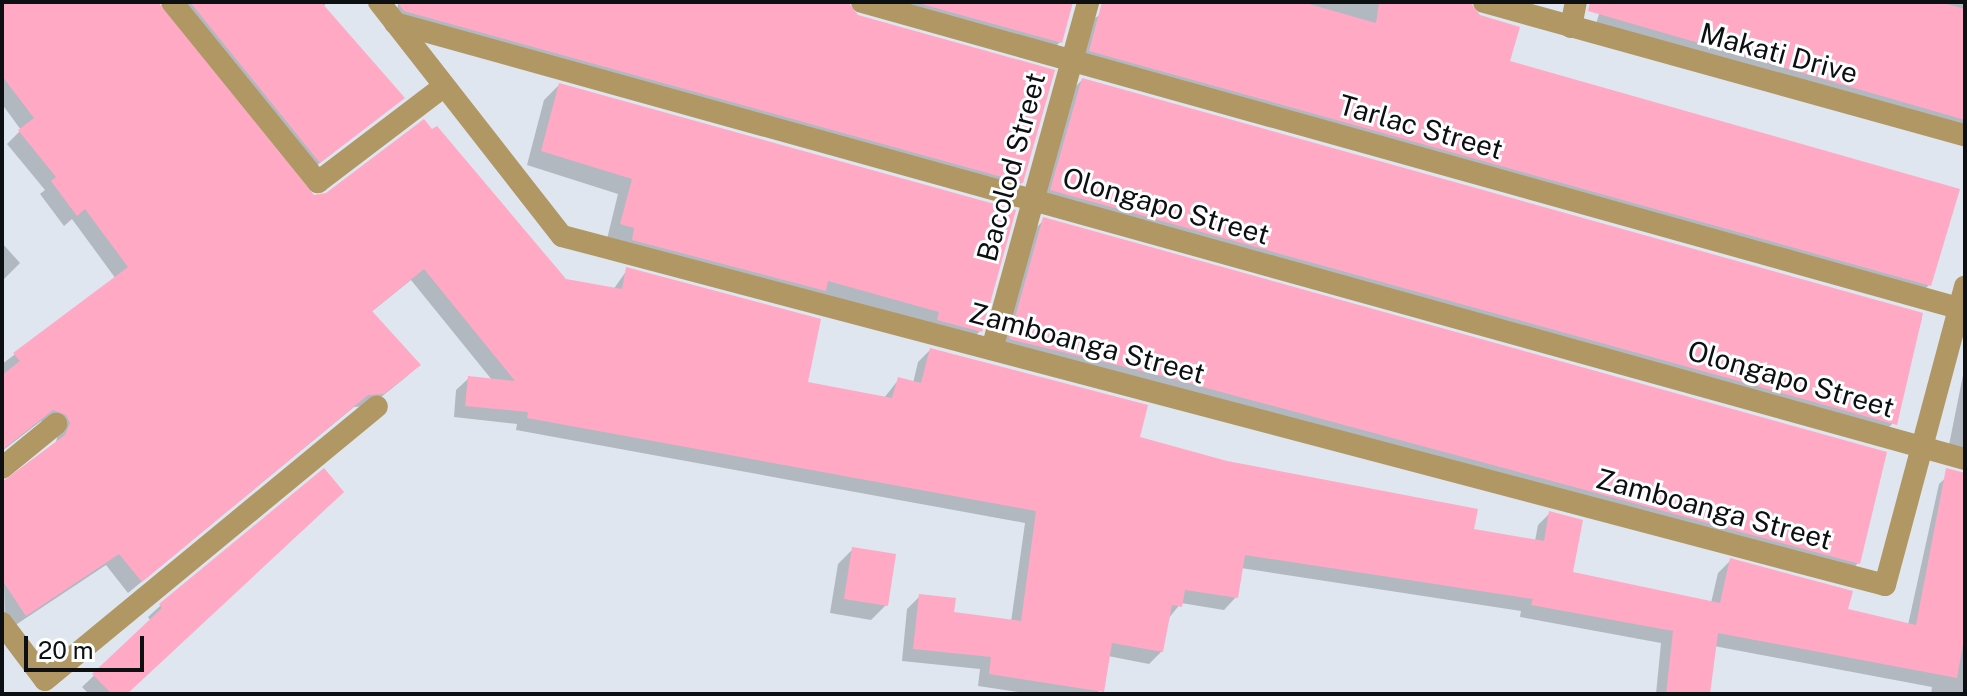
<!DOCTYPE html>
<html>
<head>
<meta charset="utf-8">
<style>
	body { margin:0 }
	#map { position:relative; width:1967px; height:696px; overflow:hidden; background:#dfe6f0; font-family:"Public Sans",sans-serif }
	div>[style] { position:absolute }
	.shadow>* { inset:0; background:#0003 }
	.building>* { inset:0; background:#ffa9c5 }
	.minor>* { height:22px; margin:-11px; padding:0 11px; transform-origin:11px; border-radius:11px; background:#b19764 }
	span { translate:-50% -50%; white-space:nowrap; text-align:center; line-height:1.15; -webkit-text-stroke:6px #fff; paint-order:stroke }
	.street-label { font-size:28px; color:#0d1013 }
	.frame { position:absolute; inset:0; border:4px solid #0d1013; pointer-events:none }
	.scale { position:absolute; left:24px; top:636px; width:120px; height:36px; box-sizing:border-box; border:4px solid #0d1013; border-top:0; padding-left:10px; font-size:24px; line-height:28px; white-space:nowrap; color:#0d1013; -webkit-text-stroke:6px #fff; paint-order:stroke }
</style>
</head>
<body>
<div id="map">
	<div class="shadow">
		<div style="clip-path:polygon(2px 2px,160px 2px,159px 11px,311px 197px,565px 281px,613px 290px,627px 270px,806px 384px,884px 398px,899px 379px,913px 383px,918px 362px,930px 350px,1137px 439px,1472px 530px,1535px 541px,1538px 525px,1550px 513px,1571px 573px,1711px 603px,1718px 573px,1730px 561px,1845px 611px,1908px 625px,1939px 484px,1952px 472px,1965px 474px,1965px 694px,1931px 694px,1932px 687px,1714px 646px,1708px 694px,1656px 694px,1661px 643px,1520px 617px,1521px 611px,1241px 568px,1236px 597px,1224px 610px,1181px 603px,1168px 619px,1162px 651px,1149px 664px,1108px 656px,1098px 694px,1032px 694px,978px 686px,980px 669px,902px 661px,907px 609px,920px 596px,952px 614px,1011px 622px,1025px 523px,516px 430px,517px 424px,454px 417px,456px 390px,469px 378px,492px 380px,411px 280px,370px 313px,418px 365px,406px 377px,370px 406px,354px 407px,128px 593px,106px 565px,5px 632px,2px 480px,11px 481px,55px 446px,58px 434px,41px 421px,2px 451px,2px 364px,116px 279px,72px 219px,64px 226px,40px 194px,45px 190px,7px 144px,21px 130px,2px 104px)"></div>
		<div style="clip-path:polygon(163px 2px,327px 2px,323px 7px,403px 98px,307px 173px)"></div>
		<div style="clip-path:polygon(399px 2px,848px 2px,857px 17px,1022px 182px,1007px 197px,392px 26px)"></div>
		<div style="clip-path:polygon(848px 2px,1071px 2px,1060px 42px,1045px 57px)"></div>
		<div style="clip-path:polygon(1121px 2px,1470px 2px,1508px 62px,1929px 285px,1918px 296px,1079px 62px,1090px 21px)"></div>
		<div style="clip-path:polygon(1603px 2px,1965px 2px,1965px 132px,1595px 27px)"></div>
		<div style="clip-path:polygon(1082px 80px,1922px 318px,1892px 424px,1877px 439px,1037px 205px,1067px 95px)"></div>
		<div style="clip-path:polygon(559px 85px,980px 331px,965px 346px,607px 239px,618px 194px,527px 165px,544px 100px)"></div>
		<div style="clip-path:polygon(1044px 220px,1858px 563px,1844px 578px,996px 354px,1029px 235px)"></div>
		<div style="clip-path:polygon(2px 243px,20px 263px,2px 281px)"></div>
		<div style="clip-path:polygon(1965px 365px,1965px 469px,1947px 455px)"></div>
		<div style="clip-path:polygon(324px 471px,125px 694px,89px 694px,82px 687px,151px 621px,148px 617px,160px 606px)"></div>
		<div style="clip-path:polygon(853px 549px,886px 605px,871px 620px,830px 613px,838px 564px)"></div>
	</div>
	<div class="building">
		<div style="clip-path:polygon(2px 2px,158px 2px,314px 195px,326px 193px,424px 119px,432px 129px,437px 126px,566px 279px,622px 289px,626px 267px,821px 319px,808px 382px,892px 398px,898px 377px,921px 383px,930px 348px,1148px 405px,1140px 437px,1227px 461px,1478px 509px,1474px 529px,1544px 541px,1549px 511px,1583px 520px,1573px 572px,1720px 603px,1730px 558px,1853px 591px,1848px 609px,1916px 625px,1946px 468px,1965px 473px,1965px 634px,1957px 678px,1718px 633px,1710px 694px,1666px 694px,1673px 631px,1531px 605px,1533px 599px,1245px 555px,1238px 598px,1185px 590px,1182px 607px,1172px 605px,1163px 652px,1112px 643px,1104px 692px,989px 674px,991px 657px,913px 649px,919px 594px,956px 598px,954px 612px,1021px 621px,1036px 511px,527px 418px,528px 412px,465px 406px,468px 376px,515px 381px,424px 269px,372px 311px,421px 365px,384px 394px,368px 395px,142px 582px,119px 554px,26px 616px,2px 580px,2px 482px,65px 435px,70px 423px,66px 415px,53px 410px,2px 450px,2px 375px,20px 361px,13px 353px,128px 267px,85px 209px,77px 216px,51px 181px,56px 177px,18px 130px,34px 118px,2px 76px)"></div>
		<div style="clip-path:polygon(190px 2px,321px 2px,405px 98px,320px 163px)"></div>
		<div style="clip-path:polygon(397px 2px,848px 2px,858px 15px,1055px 70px,1023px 183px,404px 11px)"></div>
		<div style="clip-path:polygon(914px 2px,1073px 2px,1062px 43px)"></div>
		<div style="clip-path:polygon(1102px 2px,1302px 2px,1376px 23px,1379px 2px,1470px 2px,1480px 15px,1520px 27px,1510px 61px,1960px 189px,1931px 286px,1089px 51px)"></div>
		<div style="clip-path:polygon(1590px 2px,1940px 2px,1965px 9px,1965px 120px,1588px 11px)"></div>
		<div style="clip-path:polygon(1082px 78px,1923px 313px,1897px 425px,1050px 190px)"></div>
		<div style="clip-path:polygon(559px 83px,1016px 210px,982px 332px,937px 320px,939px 312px,828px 281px,826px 291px,632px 240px,634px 228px,620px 224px,632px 179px,541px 151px)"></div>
		<div style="clip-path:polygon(1043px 217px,1887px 452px,1860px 564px,1162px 376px,1009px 339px)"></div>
		<div style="clip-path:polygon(324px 468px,344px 492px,127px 694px,112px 694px,92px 674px,162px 608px,159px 604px)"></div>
		<div style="clip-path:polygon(852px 547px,896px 554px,888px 606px,844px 599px)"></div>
	</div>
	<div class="minor">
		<div style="left:172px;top:2px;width:232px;rotate:51deg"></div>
		<div style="left:318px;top:182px;width:157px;rotate:-37.2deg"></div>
		<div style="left:379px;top:2px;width:297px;rotate:52deg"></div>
		<div style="left:562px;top:236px;width:1368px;rotate:14.78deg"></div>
		<div style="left:1885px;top:585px;width:309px;rotate:-75deg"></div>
		<div style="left:862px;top:2px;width:1145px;rotate:15.6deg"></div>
		<div style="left:1484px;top:2px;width:499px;rotate:15.5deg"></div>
		<div style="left:395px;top:23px;width:1629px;rotate:15.52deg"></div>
		<div style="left:1571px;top:27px;width:25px;rotate:-79deg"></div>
		<div style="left:992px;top:349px;width:360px;rotate:-74.5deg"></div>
		<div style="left:2px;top:468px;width:70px;rotate:-39.2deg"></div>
		<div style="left:2px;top:623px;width:71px;rotate:53deg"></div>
		<div style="left:45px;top:680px;width:430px;rotate:-39.5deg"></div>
	</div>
	<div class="street-label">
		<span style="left:1779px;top:53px;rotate:15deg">Makati Drive</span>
		<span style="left:1421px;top:127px;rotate:16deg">Tarlac Street</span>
		<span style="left:1011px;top:167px;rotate:-75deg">Bacolod Street</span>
		<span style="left:1166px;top:206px;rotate:16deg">Olongapo Street</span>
		<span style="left:1087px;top:343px;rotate:15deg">Zamboanga Street</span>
		<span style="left:1791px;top:379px;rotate:16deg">Olongapo Street</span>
		<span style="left:1714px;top:509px;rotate:15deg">Zamboanga Street</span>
	</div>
	<div class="frame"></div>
	<div class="scale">20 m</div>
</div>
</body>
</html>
